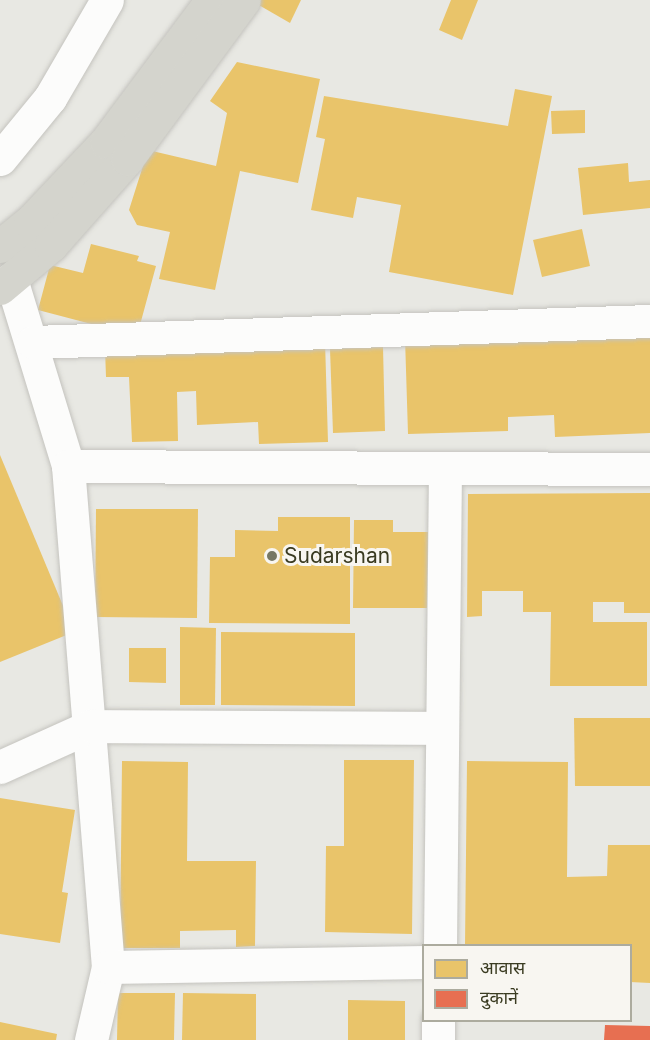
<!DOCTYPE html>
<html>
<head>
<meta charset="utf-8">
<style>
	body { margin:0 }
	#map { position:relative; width:650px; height:1040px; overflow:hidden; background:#e8e8e3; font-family:Inter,"Noto Sans Devanagari",sans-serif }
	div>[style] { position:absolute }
	.homes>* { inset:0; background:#e9c46a }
	.shops>* { inset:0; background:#e76f51 }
	.roads { filter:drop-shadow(0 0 2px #c4c3be) drop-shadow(0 0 2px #c4c3be) }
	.minor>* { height:33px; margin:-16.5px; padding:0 16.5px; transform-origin:16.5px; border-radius:16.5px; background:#fcfcfb }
	.major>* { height:33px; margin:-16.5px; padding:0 16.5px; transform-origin:16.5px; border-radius:16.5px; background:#d4d4cd }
	.dots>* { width:16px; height:16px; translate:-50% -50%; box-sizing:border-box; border:3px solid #f8f6f1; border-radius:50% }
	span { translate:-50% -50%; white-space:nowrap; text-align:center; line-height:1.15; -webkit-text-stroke:6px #f8f6f1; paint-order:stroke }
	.poi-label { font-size:21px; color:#3a3b21 }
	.left { translate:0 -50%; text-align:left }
	.legend { position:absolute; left:422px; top:944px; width:210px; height:78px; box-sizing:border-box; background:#f8f6f1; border:2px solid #acab9e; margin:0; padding:8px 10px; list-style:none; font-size:18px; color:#3a3b21 }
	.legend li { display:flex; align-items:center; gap:12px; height:30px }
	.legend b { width:30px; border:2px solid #acab9e }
</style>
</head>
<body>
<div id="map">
	<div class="homes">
		<div style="clip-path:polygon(250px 0,301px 0,290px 23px)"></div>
		<div style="clip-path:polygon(451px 0,478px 0,462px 40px,439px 30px)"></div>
		<div style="clip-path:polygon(237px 62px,320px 79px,298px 183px,240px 171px,215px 290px,159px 279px,170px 232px,137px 225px,129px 210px,148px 150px,216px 166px,227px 113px,210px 101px)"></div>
		<div style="clip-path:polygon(515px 89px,552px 96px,513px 295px,389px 272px,401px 205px,357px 197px,353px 218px,311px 210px,325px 139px,316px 137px,324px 96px,508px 126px)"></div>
		<div style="clip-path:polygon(585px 110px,585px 133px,552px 134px,551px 111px)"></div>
		<div style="clip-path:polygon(628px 163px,629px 182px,650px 180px,650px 208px,583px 215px,578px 168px)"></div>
		<div style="clip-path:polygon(582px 229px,590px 266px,542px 277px,533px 240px)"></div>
		<div style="clip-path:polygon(91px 244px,139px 256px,137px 261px,156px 266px,137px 336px,38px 310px,50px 265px,83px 273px)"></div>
		<div style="clip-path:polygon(650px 329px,650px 433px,555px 437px,554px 415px,508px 417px,508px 431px,408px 434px,405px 338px)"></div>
		<div style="clip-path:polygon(325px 341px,328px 442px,259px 444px,258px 422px,197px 425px,196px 391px,177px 392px,178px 441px,132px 442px,129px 377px,106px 377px,105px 349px)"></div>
		<div style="clip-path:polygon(383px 347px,385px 431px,333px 433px,330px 349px)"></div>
		<div style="clip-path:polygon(0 455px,74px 632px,0 662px)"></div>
		<div style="clip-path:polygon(650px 493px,650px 613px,624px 613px,624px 602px,593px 602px,593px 622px,647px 622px,647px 686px,550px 686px,551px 612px,523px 612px,523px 591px,482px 591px,482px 616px,467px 617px,468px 494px)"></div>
		<div style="clip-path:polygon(96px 509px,198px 509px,197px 618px,95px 617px)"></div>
		<div style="clip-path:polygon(278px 517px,350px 517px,350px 624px,209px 623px,210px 557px,235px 557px,235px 530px,278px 531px)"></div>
		<div style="clip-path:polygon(354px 520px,393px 520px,393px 532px,428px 532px,427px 608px,353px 608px)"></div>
		<div style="clip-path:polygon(180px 627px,216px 628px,215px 705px,180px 705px)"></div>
		<div style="clip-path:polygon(221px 632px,355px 633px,355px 706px,221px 705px)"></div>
		<div style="clip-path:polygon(129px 648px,166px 648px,166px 683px,129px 682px)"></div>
		<div style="clip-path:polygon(574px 718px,650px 718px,650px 786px,575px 786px)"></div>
		<div style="clip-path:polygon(344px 760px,414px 760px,412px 934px,325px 932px,326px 846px,344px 846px)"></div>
		<div style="clip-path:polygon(122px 761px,188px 762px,187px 861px,256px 861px,255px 946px,236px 947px,236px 930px,180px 931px,180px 948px,120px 948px)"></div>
		<div style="clip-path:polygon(467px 761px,568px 762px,567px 877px,607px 876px,608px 845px,650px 845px,650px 983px,630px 982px,630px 946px,465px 946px)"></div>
		<div style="clip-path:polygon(0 798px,75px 810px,62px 892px,68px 893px,60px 943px,0 934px)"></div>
		<div style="clip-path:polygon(118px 993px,175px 993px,174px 1040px,117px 1040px)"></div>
		<div style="clip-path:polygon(183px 993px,256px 994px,256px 1040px,182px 1040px)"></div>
		<div style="clip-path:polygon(348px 1000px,405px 1001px,405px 1040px,348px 1040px)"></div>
		<div style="clip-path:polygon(0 1022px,57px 1034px,56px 1040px,0 1040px)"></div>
	</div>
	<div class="shops">
		<div style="clip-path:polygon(605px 1025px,650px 1026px,650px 1040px,604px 1040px)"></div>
	</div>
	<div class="roads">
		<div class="minor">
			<div style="left:0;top:159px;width:79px;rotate:-50.7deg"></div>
			<div style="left:50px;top:98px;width:113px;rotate:-59.8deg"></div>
			<div style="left:11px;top:279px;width:195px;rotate:73deg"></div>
			<div style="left:68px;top:466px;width:503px;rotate:85.44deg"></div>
			<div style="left:108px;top:967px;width:75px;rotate:103.1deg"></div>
			<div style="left:33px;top:342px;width:617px;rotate:-1.95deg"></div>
			<div style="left:68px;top:466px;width:582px;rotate:0.3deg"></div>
			<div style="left:0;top:767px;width:100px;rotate:-24.3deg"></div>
			<div style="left:91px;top:726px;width:350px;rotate:0.3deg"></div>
			<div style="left:440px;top:946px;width:478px;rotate:-89.4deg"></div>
			<div style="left:108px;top:967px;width:316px;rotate:-0.9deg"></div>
			<div style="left:438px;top:1040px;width:20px;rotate:-90deg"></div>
		</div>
		<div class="major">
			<div style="left:0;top:246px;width:38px;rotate:-39deg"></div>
			<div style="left:30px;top:222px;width:110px;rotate:-46.5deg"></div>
			<div style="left:106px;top:142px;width:177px;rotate:-53.3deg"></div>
			<div style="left:0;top:288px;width:67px;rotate:-40.1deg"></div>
			<div style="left:51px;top:245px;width:115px;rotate:-48.5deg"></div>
			<div style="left:127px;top:159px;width:197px;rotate:-53.7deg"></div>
		</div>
	</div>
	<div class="dots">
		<div style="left:272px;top:556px;background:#777865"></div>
	</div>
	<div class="poi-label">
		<span class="left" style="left:284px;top:556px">Sudarshan</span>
	</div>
	<ul class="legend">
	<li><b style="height:16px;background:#e9c46a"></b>आवास</li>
	<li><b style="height:16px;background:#e76f51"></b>दुकानें</li>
	</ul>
</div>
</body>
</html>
